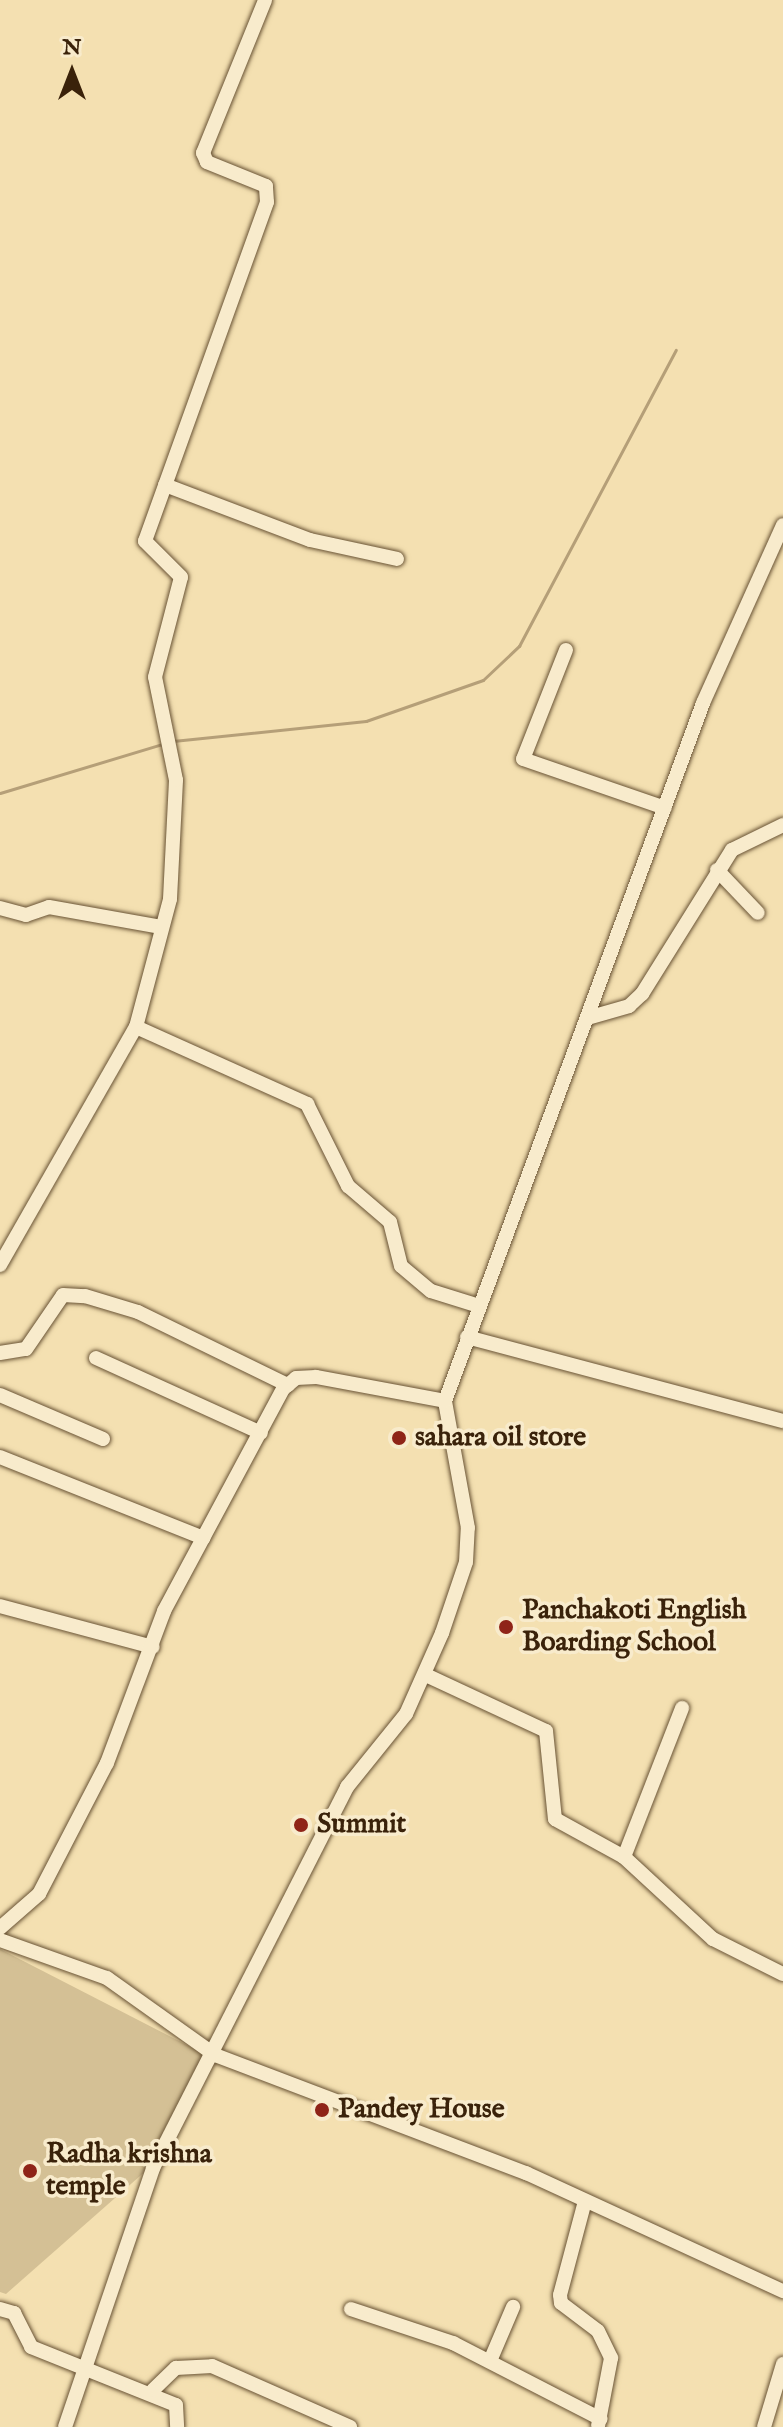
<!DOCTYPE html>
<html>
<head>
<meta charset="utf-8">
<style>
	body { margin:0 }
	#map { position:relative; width:783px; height:2427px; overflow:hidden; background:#f4e0b1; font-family:"IM FELL English",serif }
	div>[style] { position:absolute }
	.green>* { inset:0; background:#d4c095 }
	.stream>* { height:3px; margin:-1.5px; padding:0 1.5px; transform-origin:1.5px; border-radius:1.5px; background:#b59f78 }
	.roads { filter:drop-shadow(0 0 2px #685234) drop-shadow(0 0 2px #685234) }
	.minor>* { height:14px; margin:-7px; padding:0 7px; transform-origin:7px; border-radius:7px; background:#f8ebcc }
	.dots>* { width:22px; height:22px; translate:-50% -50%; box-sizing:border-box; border:4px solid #f8ebcc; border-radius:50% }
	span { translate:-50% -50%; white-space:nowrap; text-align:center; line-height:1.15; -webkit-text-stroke:7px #f8ebcc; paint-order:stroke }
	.poi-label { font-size:28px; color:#3a220a; font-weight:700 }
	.left { translate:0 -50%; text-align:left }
	.north { position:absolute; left:32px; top:32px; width:80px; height:80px; -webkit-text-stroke:6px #f8ebcc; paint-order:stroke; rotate:0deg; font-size:22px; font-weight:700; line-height:32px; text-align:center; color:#3a220a }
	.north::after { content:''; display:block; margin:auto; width:28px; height:36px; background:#3a220a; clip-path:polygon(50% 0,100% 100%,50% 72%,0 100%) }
</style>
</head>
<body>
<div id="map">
	<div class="green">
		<div style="clip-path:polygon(0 1949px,214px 2059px,165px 2154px,6px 2294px,0 2292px)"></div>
	</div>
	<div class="stream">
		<div style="left:173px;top:741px;width:194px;rotate:-5.9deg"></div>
		<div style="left:366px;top:721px;width:124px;rotate:-19.3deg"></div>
		<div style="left:483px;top:680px;width:50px;rotate:-43.4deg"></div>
		<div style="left:519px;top:646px;width:335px;rotate:-62.1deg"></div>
		<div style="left:0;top:793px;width:169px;rotate:-16.8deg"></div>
	</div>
	<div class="roads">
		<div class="minor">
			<div style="left:165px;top:485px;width:155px;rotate:20.8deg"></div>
			<div style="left:310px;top:540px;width:89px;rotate:12.3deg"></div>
			<div style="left:566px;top:650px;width:117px;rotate:111.5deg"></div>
			<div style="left:523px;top:759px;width:150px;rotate:19deg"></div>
			<div style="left:717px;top:870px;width:59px;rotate:46.4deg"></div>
			<div style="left:0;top:908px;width:27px;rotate:15deg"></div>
			<div style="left:26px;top:915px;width:24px;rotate:-19deg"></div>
			<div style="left:49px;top:907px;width:114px;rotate:10.1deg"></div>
			<div style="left:591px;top:1017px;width:40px;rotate:-16deg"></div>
			<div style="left:629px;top:1006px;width:18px;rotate:-43deg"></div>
			<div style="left:642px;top:994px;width:170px;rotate:-58deg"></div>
			<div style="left:732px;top:850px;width:57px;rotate:-26.1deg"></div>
			<div style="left:136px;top:1027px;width:188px;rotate:24.2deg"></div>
			<div style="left:307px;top:1104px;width:92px;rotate:63.4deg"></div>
			<div style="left:348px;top:1186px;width:55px;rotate:40.6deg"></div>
			<div style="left:390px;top:1222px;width:45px;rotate:76deg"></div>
			<div style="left:401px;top:1266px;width:39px;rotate:40deg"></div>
			<div style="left:431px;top:1291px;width:47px;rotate:17.3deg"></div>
			<div style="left:0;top:1265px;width:274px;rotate:-60.3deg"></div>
			<div style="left:136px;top:1027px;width:132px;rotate:-75.1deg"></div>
			<div style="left:170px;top:899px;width:119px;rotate:-87.1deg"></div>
			<div style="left:176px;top:780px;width:105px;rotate:-101.5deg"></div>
			<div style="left:155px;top:677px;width:103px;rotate:-75.4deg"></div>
			<div style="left:181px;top:577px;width:51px;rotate:-135deg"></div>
			<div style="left:145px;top:541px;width:360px;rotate:-70.2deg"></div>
			<div style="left:267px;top:202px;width:16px;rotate:-94deg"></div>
			<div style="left:266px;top:186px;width:64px;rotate:-157.9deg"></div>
			<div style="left:207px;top:162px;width:10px;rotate:-114deg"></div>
			<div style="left:203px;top:153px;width:165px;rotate:-67.9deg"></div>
			<div style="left:467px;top:1337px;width:327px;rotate:14.9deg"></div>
			<div style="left:0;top:1353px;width:26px;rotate:-9deg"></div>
			<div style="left:26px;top:1349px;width:65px;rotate:-55.6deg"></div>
			<div style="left:63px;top:1295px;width:22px;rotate:3deg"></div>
			<div style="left:85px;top:1296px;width:55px;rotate:16.8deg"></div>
			<div style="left:138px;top:1312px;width:167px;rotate:26deg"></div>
			<div style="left:96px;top:1358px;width:181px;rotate:24.4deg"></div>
			<div style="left:0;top:1395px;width:112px;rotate:23.1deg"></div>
			<div style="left:0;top:1457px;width:219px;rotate:21.7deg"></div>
			<div style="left:0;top:1606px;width:158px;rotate:15deg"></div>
			<div style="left:426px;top:1675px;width:132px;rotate:25deg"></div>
			<div style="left:546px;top:1731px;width:88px;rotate:84.2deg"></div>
			<div style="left:555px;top:1819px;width:79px;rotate:28.8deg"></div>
			<div style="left:624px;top:1857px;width:121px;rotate:42.7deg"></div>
			<div style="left:713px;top:1939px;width:78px;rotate:26.6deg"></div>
			<div style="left:624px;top:1857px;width:160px;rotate:-68.7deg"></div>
			<div style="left:0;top:1928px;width:52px;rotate:-41.1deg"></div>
			<div style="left:39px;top:1894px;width:148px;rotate:-62.6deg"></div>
			<div style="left:107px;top:1763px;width:162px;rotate:-69.4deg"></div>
			<div style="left:164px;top:1611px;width:252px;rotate:-61.8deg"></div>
			<div style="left:283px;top:1389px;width:17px;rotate:-40deg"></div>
			<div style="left:296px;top:1378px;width:20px;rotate:-3deg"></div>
			<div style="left:316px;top:1377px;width:131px;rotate:10.5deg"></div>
			<div style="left:0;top:1940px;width:114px;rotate:19.6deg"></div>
			<div style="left:107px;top:1978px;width:133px;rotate:35.5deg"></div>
			<div style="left:215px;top:2055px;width:333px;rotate:20.8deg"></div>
			<div style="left:526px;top:2173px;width:283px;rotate:24.7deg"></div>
			<div style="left:585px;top:2201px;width:97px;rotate:104.9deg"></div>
			<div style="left:560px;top:2295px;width:8px;rotate:83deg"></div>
			<div style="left:561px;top:2303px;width:46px;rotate:37.1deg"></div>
			<div style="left:598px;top:2331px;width:30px;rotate:64deg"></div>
			<div style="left:611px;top:2358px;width:69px;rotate:100.8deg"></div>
			<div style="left:0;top:2309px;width:15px;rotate:16deg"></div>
			<div style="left:14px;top:2313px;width:38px;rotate:63deg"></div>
			<div style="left:31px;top:2347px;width:156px;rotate:21.8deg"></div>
			<div style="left:176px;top:2405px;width:22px;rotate:87deg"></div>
			<div style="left:351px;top:2309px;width:108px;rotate:18.4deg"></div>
			<div style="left:453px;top:2343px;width:166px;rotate:27.2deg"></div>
			<div style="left:490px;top:2361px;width:59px;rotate:-66.9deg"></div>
			<div style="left:153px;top:2390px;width:32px;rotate:-44deg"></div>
			<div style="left:176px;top:2368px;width:36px;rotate:-3deg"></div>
			<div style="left:212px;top:2366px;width:151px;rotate:23.8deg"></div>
			<div style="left:65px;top:2427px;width:274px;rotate:-71.2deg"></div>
			<div style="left:153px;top:2168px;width:428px;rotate:-63deg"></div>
			<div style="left:347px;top:1787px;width:94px;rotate:-51.1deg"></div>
			<div style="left:406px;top:1714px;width:89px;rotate:-66deg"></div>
			<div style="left:442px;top:1633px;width:75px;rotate:-71.3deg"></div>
			<div style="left:466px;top:1562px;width:34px;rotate:-87deg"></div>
			<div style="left:468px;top:1528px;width:129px;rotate:-100.3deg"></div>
			<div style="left:445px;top:1401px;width:744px;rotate:-69.71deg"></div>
			<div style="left:703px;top:703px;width:195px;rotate:-65.8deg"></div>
			<div style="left:764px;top:2427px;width:66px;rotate:-73.2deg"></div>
		</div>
	</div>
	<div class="dots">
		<div style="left:399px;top:1438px;background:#8f2418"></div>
		<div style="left:506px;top:1627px;background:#8f2418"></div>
		<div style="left:301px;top:1825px;background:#8f2418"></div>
		<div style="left:322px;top:2110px;background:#8f2418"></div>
		<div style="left:30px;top:2171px;background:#8f2418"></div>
	</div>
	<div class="poi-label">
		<span class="left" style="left:415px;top:1438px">sahara oil store</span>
		<span class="left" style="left:522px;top:1627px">Panchakoti English<br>Boarding School</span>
		<span class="left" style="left:317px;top:1825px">Summit</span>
		<span class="left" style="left:338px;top:2110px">Pandey House</span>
		<span class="left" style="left:46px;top:2171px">Radha krishna<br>temple</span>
	</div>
	<div class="north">N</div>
</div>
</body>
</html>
